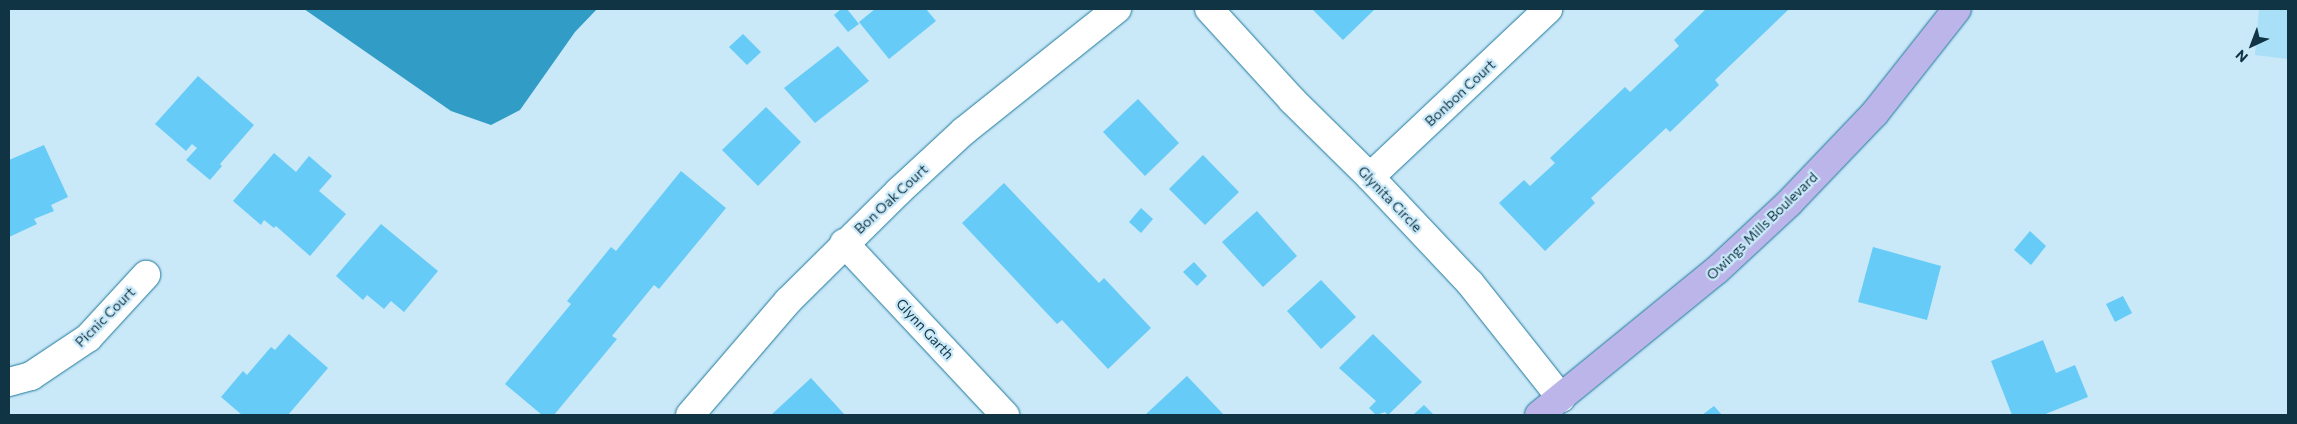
<!DOCTYPE html>
<html>
<head>
<meta charset="utf-8">
<style>
	body { margin:0 }
	#map { position:relative; width:2297px; height:424px; overflow:hidden; background:#c9e8f8; font-family:Commissioner,sans-serif }
	div>[style] { position:absolute }
	.built>* { inset:0; background:#aadff8 }
	.water>* { inset:0; background:#319dc7 }
	.building>* { inset:0; background:#66cbf7 }
	.roads { filter:drop-shadow(0 0 1px #1a779a) drop-shadow(0 0 1px #1a779a) }
	.minor>* { height:28px; margin:-14px; padding:0 14px; transform-origin:14px; border-radius:14px; background:#fff }
	.major>* { height:28px; margin:-14px; padding:0 14px; transform-origin:14px; border-radius:14px; background:#bcb5e9 }
	span { translate:-50% -50%; white-space:nowrap; text-align:center; line-height:1.15; -webkit-text-stroke:4.5px #c9e8f8; paint-order:stroke }
	.street-label { font-size:14px; color:#103443 }
	.frame { position:absolute; inset:0; border:10px solid #103443; pointer-events:none }
	.north { position:absolute; left:2227px; top:20px; width:50px; height:50px; -webkit-text-stroke:4px #c9e8f8; paint-order:stroke; rotate:223deg; font-size:14px; font-weight:700; line-height:20px; text-align:center; color:#103443 }
	.north::after { content:''; display:block; margin:auto; width:18px; height:22px; background:#103443; clip-path:polygon(50% 0,100% 100%,50% 72%,0 100%) }
</style>
</head>
<body>
<div id="map">
	<div class="built">
		<div style="clip-path:polygon(2259px 9px,2288px 9px,2288px 59px,2255px 55px)"></div>
	</div>
	<div class="water">
		<div style="clip-path:polygon(304px 9px,597px 9px,575px 32px,520px 110px,491px 125px,451px 111px)"></div>
	</div>
	<div class="building">
		<div style="clip-path:polygon(841px 9px,847px 9px,859px 24px,848px 32px,834px 15px)"></div>
		<div style="clip-path:polygon(875px 9px,926px 9px,936px 21px,889px 59px,859px 22px)"></div>
		<div style="clip-path:polygon(1312px 9px,1375px 9px,1343px 40px)"></div>
		<div style="clip-path:polygon(1706px 9px,1788px 10px,1715px 80px,1719px 85px,1670px 132px,1666px 128px,1591px 198px,1595px 203px,1545px 251px,1499px 203px,1524px 180px,1530px 186px,1555px 163px,1550px 158px,1625px 87px,1630px 92px,1679px 46px,1674px 40px)"></div>
		<div style="clip-path:polygon(743px 34px,761px 52px,747px 65px,729px 47px)"></div>
		<div style="clip-path:polygon(838px 46px,869px 81px,815px 123px,784px 88px)"></div>
		<div style="clip-path:polygon(198px 76px,254px 125px,220px 164px,222px 166px,210px 180px,186px 160px,197px 148px,192px 144px,186px 151px,155px 124px)"></div>
		<div style="clip-path:polygon(1138px 99px,1179px 143px,1145px 176px,1103px 132px)"></div>
		<div style="clip-path:polygon(766px 107px,801px 142px,758px 186px,722px 150px)"></div>
		<div style="clip-path:polygon(44px 145px,68px 197px,51px 205px,54px 211px,34px 219px,37px 224px,9px 237px,9px 160px)"></div>
		<div style="clip-path:polygon(274px 153px,296px 172px,309px 156px,332px 176px,319px 191px,346px 214px,310px 256px,276px 226px,274px 228px,264px 220px,261px 225px,233px 201px)"></div>
		<div style="clip-path:polygon(1203px 155px,1239px 192px,1205px 225px,1169px 189px)"></div>
		<div style="clip-path:polygon(681px 171px,726px 208px,659px 289px,654px 285px,612px 336px,617px 339px,554px 415px,542px 415px,505px 384px,571px 304px,567px 301px,611px 247px,616px 251px)"></div>
		<div style="clip-path:polygon(1004px 183px,1099px 283px,1104px 278px,1151px 328px,1108px 369px,1062px 320px,1057px 324px,962px 223px)"></div>
		<div style="clip-path:polygon(1141px 208px,1153px 219px,1141px 233px,1129px 222px)"></div>
		<div style="clip-path:polygon(1257px 211px,1297px 256px,1263px 287px,1222px 242px)"></div>
		<div style="clip-path:polygon(381px 224px,438px 271px,404px 312px,391px 301px,384px 309px,367px 295px,363px 300px,336px 276px)"></div>
		<div style="clip-path:polygon(2030px 231px,2046px 246px,2031px 265px,2014px 250px)"></div>
		<div style="clip-path:polygon(1873px 247px,1941px 266px,1927px 320px,1858px 302px)"></div>
		<div style="clip-path:polygon(1194px 262px,1207px 276px,1197px 286px,1183px 272px)"></div>
		<div style="clip-path:polygon(1321px 280px,1356px 317px,1321px 349px,1287px 311px)"></div>
		<div style="clip-path:polygon(2123px 296px,2132px 313px,2115px 322px,2106px 304px)"></div>
		<div style="clip-path:polygon(289px 334px,328px 368px,288px 415px,242px 415px,221px 397px,243px 371px,247px 375px,271px 347px,275px 350px)"></div>
		<div style="clip-path:polygon(1373px 334px,1422px 382px,1388px 415px,1385px 412px,1376px 415px,1369px 408px,1376px 401px,1339px 368px)"></div>
		<div style="clip-path:polygon(2043px 340px,2056px 373px,2075px 365px,2088px 397px,2043px 415px,2012px 415px,1991px 361px)"></div>
		<div style="clip-path:polygon(1187px 376px,1224px 415px,1145px 415px)"></div>
		<div style="clip-path:polygon(811px 378px,845px 415px,771px 415px)"></div>
		<div style="clip-path:polygon(1424px 405px,1434px 415px,1414px 414px)"></div>
		<div style="clip-path:polygon(1714px 406px,1722px 415px,1702px 415px)"></div>
	</div>
	<div class="roads">
		<div class="minor">
			<div style="left:1209px;top:9px;width:123px;rotate:47.6deg"></div>
			<div style="left:1292px;top:100px;width:110px;rotate:44.6deg"></div>
			<div style="left:1370px;top:177px;width:146px;rotate:46.7deg"></div>
			<div style="left:1470px;top:283px;width:147px;rotate:51.6deg"></div>
			<div style="left:1370px;top:177px;width:245px;rotate:-43.3deg"></div>
			<div style="left:844px;top:243px;width:236px;rotate:46.9deg"></div>
			<div style="left:9px;top:382px;width:23px;rotate:-15deg"></div>
			<div style="left:31px;top:376px;width:69px;rotate:-33.7deg"></div>
			<div style="left:88px;top:338px;width:86px;rotate:-47.4deg"></div>
			<div style="left:690px;top:415px;width:150px;rotate:-49.3deg"></div>
			<div style="left:788px;top:301px;width:156px;rotate:-44.7deg"></div>
			<div style="left:899px;top:191px;width:88px;rotate:-42.7deg"></div>
			<div style="left:964px;top:131px;width:196px;rotate:-38.6deg"></div>
		</div>
		<div class="major">
			<div style="left:1539px;top:415px;width:230px;rotate:-39.2deg"></div>
			<div style="left:1717px;top:270px;width:98px;rotate:-42.9deg"></div>
			<div style="left:1789px;top:203px;width:124px;rotate:-46.3deg"></div>
			<div style="left:1875px;top:113px;width:132px;rotate:-51.7deg"></div>
		</div>
	</div>
	<div class="street-label">
		<span style="left:1460px;top:93px;rotate:-43deg">Bonbon Court</span>
		<span style="left:891px;top:199px;rotate:-43deg">Bon Oak Court</span>
		<span style="left:1390px;top:199px;rotate:46deg">Glynita Circle</span>
		<span style="left:1762px;top:226px;rotate:-44deg">Owings Mills Boulevard</span>
		<span style="left:105px;top:317px;rotate:-45deg">Picnic Court</span>
		<span style="left:925px;top:329px;rotate:47deg">Glynn Garth</span>
	</div>
	<div class="frame"></div>
	<div class="north">N</div>
</div>
</body>
</html>
